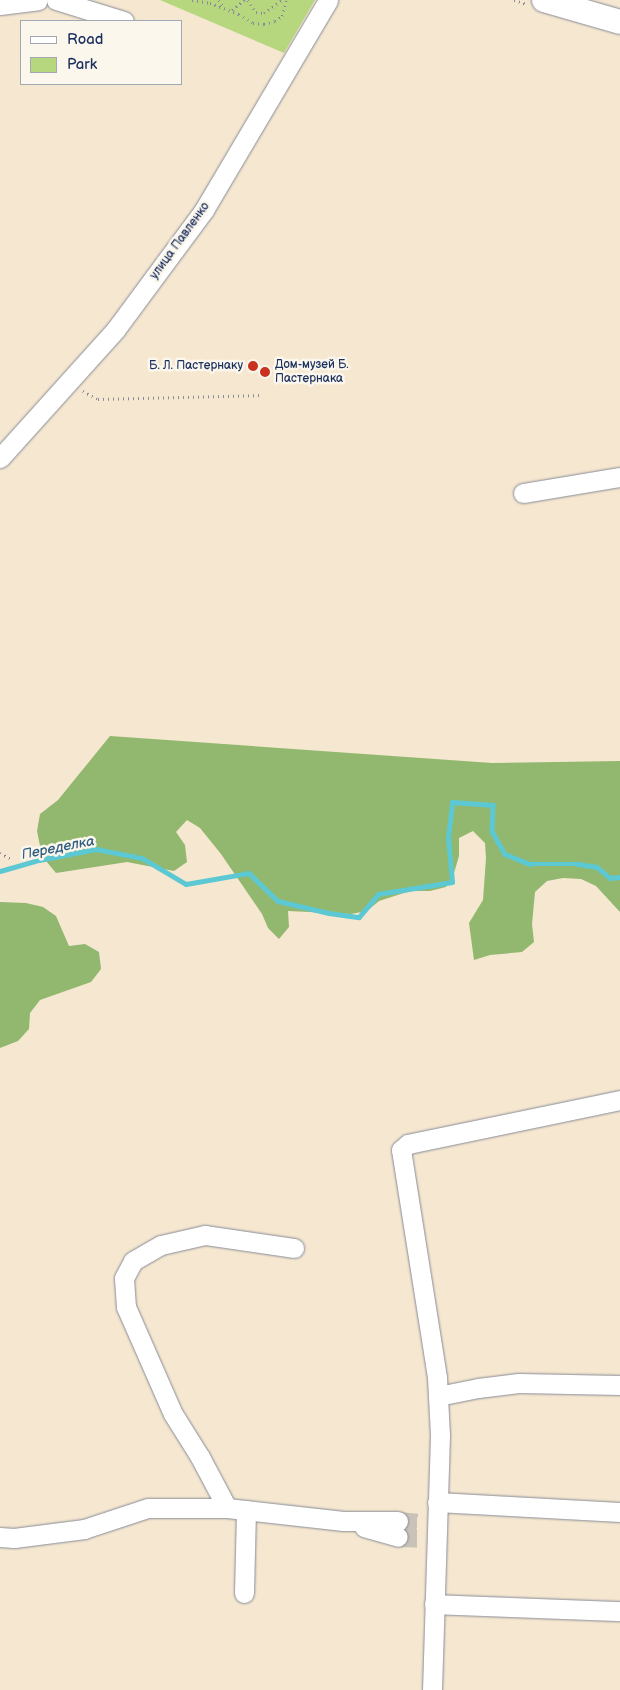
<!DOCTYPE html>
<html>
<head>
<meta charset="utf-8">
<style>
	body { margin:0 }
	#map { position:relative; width:620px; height:1690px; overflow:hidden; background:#f5e7d0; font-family:"Balsamiq Sans",sans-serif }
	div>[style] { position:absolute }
	.green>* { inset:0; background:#b7d77f }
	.forest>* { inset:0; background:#91b86e }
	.stream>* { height:4.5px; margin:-2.25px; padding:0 2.25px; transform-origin:2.25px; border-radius:2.25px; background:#5cc8d3 }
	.minor-tunnel>* { height:19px; margin-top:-9.5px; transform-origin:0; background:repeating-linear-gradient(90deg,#c9c2b9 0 19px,transparent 0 28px) }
	.path>* { height:2.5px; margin-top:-1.25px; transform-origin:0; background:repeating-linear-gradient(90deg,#888b97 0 1px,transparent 0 5px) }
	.roads { filter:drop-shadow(0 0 1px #888b97) drop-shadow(0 0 1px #888b97) }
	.minor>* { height:19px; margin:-9.5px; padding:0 9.5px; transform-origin:9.5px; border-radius:9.5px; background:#fff }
	.major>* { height:24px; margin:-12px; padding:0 12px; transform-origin:12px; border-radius:12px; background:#fff }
	.dots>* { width:14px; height:14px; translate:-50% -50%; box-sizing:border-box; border:2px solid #fbf7ec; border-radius:50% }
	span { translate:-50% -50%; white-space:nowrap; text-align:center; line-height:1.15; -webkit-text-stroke:5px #fbf7ec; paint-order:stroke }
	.street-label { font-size:12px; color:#1b2f5e }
	.poi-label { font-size:12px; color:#1b2f5e }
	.left { translate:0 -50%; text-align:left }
	.right { translate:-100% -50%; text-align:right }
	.water-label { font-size:14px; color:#2e5d81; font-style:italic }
	.legend { position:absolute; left:20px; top:20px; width:162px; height:65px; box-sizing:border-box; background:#fbf7ec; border:1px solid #a1a7b3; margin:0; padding:6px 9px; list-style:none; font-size:15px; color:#1b2f5e }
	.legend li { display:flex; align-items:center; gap:10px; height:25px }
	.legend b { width:25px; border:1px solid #a1a7b3 }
</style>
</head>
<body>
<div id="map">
	<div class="green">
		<div style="clip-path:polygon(160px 0,315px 0,284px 53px)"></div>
	</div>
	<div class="forest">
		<div style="clip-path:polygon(110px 736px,492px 763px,620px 761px,620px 912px,596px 886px,581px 879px,563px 878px,547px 881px,535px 892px,532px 924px,534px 942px,522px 952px,490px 955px,474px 960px,469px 923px,483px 900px,486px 858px,485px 843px,473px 831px,459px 838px,459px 856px,454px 873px,446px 887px,430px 891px,410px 891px,379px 901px,367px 911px,351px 914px,288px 911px,289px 927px,279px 939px,268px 928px,262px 914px,221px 854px,200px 828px,187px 820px,176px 832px,185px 845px,187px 862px,174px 871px,127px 862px,56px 873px,46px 861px,40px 846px,37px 831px,40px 814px,58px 800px)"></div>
		<div style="clip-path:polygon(0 902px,26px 903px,43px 907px,56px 916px,69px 946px,85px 944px,99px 952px,101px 969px,91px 982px,40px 1000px,30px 1013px,29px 1029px,18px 1041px,0 1048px)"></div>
	</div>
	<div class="stream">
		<div style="left:0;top:871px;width:41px;rotate:-15.8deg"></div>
		<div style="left:39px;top:860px;width:58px;rotate:-10.9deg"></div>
		<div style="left:96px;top:849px;width:47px;rotate:11.1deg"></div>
		<div style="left:142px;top:858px;width:51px;rotate:30.6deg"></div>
		<div style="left:186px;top:884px;width:64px;rotate:-9.9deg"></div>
		<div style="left:249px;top:873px;width:40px;rotate:44deg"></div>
		<div style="left:278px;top:901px;width:52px;rotate:13.2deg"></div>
		<div style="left:329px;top:913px;width:30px;rotate:8deg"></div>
		<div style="left:359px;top:917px;width:30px;rotate:-50deg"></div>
		<div style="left:378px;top:894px;width:75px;rotate:-9.2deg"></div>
		<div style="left:452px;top:882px;width:45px;rotate:-95.1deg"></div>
		<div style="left:448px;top:837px;width:35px;rotate:-83deg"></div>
		<div style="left:452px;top:802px;width:41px;rotate:4.2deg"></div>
		<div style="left:493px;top:805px;width:26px;rotate:92deg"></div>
		<div style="left:492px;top:831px;width:26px;rotate:61deg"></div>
		<div style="left:505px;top:854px;width:27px;rotate:22deg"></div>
		<div style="left:530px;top:864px;width:48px"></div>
		<div style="left:578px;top:864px;width:19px;rotate:9deg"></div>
		<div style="left:597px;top:867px;width:17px;rotate:40deg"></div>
		<div style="left:610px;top:878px;width:10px;rotate:-6deg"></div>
	</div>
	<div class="minor-tunnel">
		<div style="left:398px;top:1521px;width:25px;rotate:5deg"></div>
		<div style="left:398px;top:1537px;width:24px;rotate:2deg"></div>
	</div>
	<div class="path">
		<div style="left:192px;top:0;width:18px;rotate:9deg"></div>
		<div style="left:210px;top:3px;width:31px;rotate:21deg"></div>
		<div style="left:239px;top:14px;width:17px;rotate:33deg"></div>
		<div style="left:253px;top:23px;width:11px;rotate:5deg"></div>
		<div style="left:264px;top:24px;width:11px;rotate:-15deg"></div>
		<div style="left:275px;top:21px;width:9px;rotate:-36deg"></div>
		<div style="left:282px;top:16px;width:16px;rotate:-76deg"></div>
		<div style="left:219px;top:0;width:9px;rotate:54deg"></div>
		<div style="left:248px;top:0;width:14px;rotate:56deg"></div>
		<div style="left:256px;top:12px;width:8px;rotate:7deg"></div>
		<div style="left:264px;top:13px;width:22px;rotate:-36deg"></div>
		<div style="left:514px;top:0;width:13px;rotate:18deg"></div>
		<div style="left:232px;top:10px;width:16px;rotate:-40deg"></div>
		<div style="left:83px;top:391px;width:17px;rotate:28deg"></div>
		<div style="left:98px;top:399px;width:161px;rotate:-1.4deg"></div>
		<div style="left:0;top:853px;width:13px;rotate:27deg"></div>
	</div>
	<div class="roads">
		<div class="minor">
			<div style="left:56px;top:0;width:71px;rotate:17.2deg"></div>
			<div style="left:0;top:5px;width:38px;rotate:-7deg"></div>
			<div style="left:0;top:458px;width:173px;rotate:-48deg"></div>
			<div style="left:116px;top:329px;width:148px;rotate:-53.5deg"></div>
			<div style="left:204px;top:210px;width:244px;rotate:-59.4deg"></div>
			<div style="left:523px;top:493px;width:98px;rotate:-9.4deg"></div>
			<div style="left:438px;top:1396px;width:41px;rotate:-11.3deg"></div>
			<div style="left:478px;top:1388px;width:41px;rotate:-7deg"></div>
			<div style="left:519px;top:1383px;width:101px;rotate:1.1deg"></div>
			<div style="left:437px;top:1502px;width:183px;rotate:3.1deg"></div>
			<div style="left:227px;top:1508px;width:58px;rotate:-117.9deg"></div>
			<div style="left:200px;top:1457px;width:51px;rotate:-122.1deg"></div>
			<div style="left:173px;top:1414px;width:117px;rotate:-113.7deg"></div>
			<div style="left:126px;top:1307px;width:29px;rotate:-94deg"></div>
			<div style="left:124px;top:1278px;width:19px;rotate:-62deg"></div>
			<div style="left:133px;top:1261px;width:32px;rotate:-30deg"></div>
			<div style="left:161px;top:1245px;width:45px;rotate:-12.8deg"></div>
			<div style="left:205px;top:1235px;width:90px;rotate:8.3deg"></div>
			<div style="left:364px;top:1527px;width:35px;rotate:16deg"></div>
			<div style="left:0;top:1537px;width:14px;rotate:4deg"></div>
			<div style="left:14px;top:1538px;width:71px;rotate:-7.3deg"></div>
			<div style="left:84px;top:1529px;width:67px;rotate:-18.2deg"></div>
			<div style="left:148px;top:1508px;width:79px"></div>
			<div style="left:227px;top:1508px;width:117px;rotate:6.4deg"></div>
			<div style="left:343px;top:1521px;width:55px"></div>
			<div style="left:244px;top:1593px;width:83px;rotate:-88.6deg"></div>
			<div style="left:434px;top:1604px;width:186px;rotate:2.2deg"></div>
			<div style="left:432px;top:1690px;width:255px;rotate:-88.2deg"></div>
			<div style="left:440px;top:1435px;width:58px;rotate:-93deg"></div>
			<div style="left:437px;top:1377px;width:230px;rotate:-99deg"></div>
			<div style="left:401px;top:1150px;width:9px;rotate:-41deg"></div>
			<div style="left:408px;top:1144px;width:217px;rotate:-11.7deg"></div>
		</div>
		<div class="major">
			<div style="left:544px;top:0;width:79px;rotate:16.1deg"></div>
		</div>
	</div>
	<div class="dots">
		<div style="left:253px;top:366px;background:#c8321e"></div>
		<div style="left:265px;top:372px;background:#c8321e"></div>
	</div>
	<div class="street-label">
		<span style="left:180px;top:241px;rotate:-54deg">улица Павленко</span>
	</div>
	<div class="poi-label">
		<span class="left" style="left:275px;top:372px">Дом-музей Б.<br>Пастернака</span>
		<span class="right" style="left:243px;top:366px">Б. Л. Пастернаку</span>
	</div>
	<div class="water-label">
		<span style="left:58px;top:848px;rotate:-11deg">Переделка</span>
	</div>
	<ul class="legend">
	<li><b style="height:6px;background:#fff"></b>Road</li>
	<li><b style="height:14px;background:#b7d77f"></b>Park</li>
	</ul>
</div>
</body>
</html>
